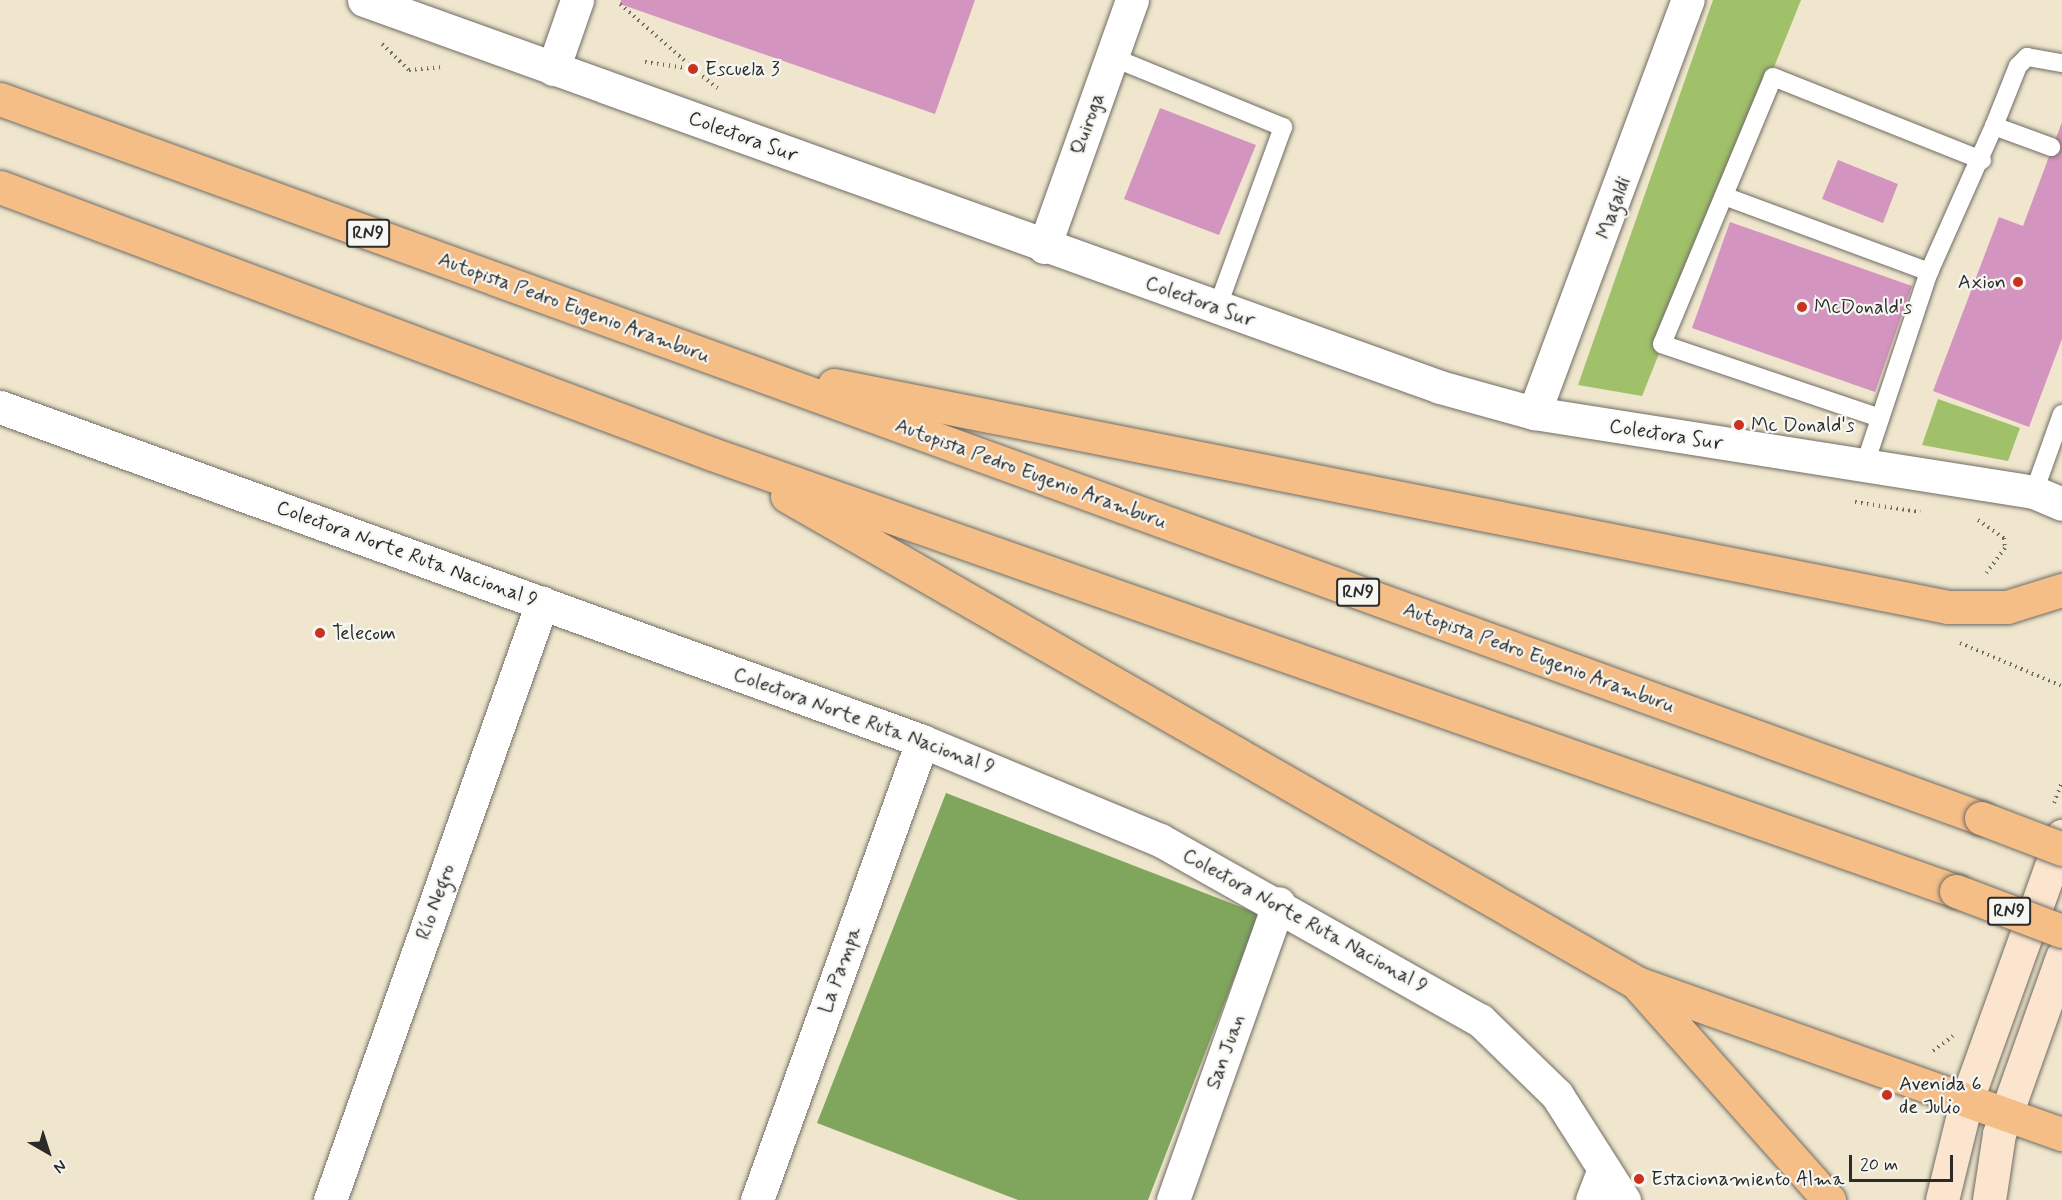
<!DOCTYPE html>
<html>
<head>
<meta charset="utf-8">
<style>
	body { margin:0 }
	#map { position:relative; width:2062px; height:1200px; overflow:hidden; background:#efe6cd; font-family:Mynerve,sans-serif }
	div>[style] { position:absolute }
	.green>* { inset:0; background:#a0c069 }
	.forest>* { inset:0; background:#80a65d }
	.building>* { inset:0; background:#d394bf }
	.path>* { height:4px; margin-top:-2px; transform-origin:0; background:repeating-linear-gradient(90deg,#706c64 0 1.5px,transparent 0 6px) }
	.roads { filter:drop-shadow(0 0 2px #706c64) drop-shadow(0 0 2px #706c64) }
	.service>* { height:18px; margin:-9px; padding:0 9px; transform-origin:9px; border-radius:9px; background:#fff }
	.minor>* { height:33px; margin:-16.5px; padding:0 16.5px; transform-origin:16.5px; border-radius:16.5px; background:#fff }
	.tertiary>* { height:33px; margin:-16.5px; padding:0 16.5px; transform-origin:16.5px; border-radius:16.5px; background:#fff }
	.secondary>* { height:33px; margin:-16.5px; padding:0 16.5px; transform-origin:16.5px; border-radius:16.5px; background:#fbe5cf }
	.motorway>* { height:33px; margin:-16.5px; padding:0 16.5px; transform-origin:16.5px; border-radius:16.5px; background:#f6be87 }
	.bridges { filter:drop-shadow(0 0 2px #706c64) drop-shadow(0 0 2px #706c64) }
	.motorway-bridge>* { height:33px; margin:-16.5px; padding:0 16.5px; transform-origin:16.5px; border-radius:16.5px; background:#f6be87 }
	.dots>* { width:16px; height:16px; translate:-50% -50%; box-sizing:border-box; border:3px solid #f6f6f2; border-radius:50% }
	span { translate:-50% -50%; white-space:nowrap; text-align:center; line-height:1.15; -webkit-text-stroke:4.5px #f6f6f2; paint-order:stroke }
	.shield-label span { padding:2px 4px; background:#f6f6f2; border:2px solid; border-radius:4px; -webkit-text-stroke-width:0 }
	.shield-label { font-size:18px; color:#2b2b2b; font-weight:700 }
	.poi-label { font-size:20px; color:#2b2b2b }
	.left { translate:0 -50%; text-align:left }
	.right { translate:-100% -50%; text-align:right }
	.street-label { font-size:20px; color:#2b2b2b }
	.north { position:absolute; left:18px; top:1122px; width:60px; height:60px; -webkit-text-stroke:4px #f6f6f2; paint-order:stroke; rotate:141deg; font-size:16px; font-weight:700; line-height:24px; text-align:center; color:#2b2b2b }
	.north::after { content:''; display:block; margin:auto; width:21px; height:27px; background:#2b2b2b; clip-path:polygon(50% 0,100% 100%,50% 72%,0 100%) }
	.scale { position:absolute; left:1849px; top:1155px; width:104px; height:27px; box-sizing:border-box; border:3px solid #2b2b2b; border-top:0; padding-left:8px; font-size:18px; line-height:21px; white-space:nowrap; color:#2b2b2b; -webkit-text-stroke:4px #f6f6f2; paint-order:stroke }
</style>
</head>
<body>
<div id="map">
	<div class="green">
		<div style="clip-path:polygon(1713px 0,1801px 0,1642px 396px,1578px 385px)"></div>
		<div style="clip-path:polygon(1938px 399px,2020px 428px,2008px 461px,1922px 445px)"></div>
	</div>
	<div class="forest">
		<div style="clip-path:polygon(946px 793px,1259px 914px,1148px 1200px,1018px 1200px,817px 1123px)"></div>
	</div>
	<div class="building">
		<div style="clip-path:polygon(621px 0,975px 0,935px 114px,620px 4px)"></div>
		<div style="clip-path:polygon(1160px 108px,1256px 145px,1219px 235px,1124px 199px)"></div>
		<div style="clip-path:polygon(2062px 122px,2062px 339px,2029px 427px,1933px 391px,1999px 217px,2023px 226px)"></div>
		<div style="clip-path:polygon(1838px 160px,1898px 184px,1883px 223px,1822px 199px)"></div>
		<div style="clip-path:polygon(1730px 222px,1912px 286px,1875px 392px,1692px 328px)"></div>
	</div>
	<div class="path">
		<div style="left:620px;top:4px;width:97px;rotate:41.2deg"></div>
		<div style="left:382px;top:44px;width:37px;rotate:44deg"></div>
		<div style="left:409px;top:70px;width:34px;rotate:-5deg"></div>
		<div style="left:645px;top:62px;width:49px;rotate:8.3deg"></div>
		<div style="left:693px;top:69px;width:31px;rotate:38deg"></div>
		<div style="left:1855px;top:502px;width:66px;rotate:8.7deg"></div>
		<div style="left:1978px;top:520px;width:32px;rotate:35deg"></div>
		<div style="left:2004px;top:538px;width:10px;rotate:84deg"></div>
		<div style="left:2005px;top:548px;width:31px;rotate:127deg"></div>
		<div style="left:1960px;top:643px;width:111px;rotate:22.9deg"></div>
		<div style="left:2054px;top:803px;width:22px;rotate:-69deg"></div>
		<div style="left:1933px;top:1051px;width:25px;rotate:-37deg"></div>
	</div>
	<div class="roads">
		<div class="service">
			<div style="left:1112px;top:57px;width:185px;rotate:22.3deg"></div>
			<div style="left:1283px;top:127px;width:193px;rotate:110deg"></div>
			<div style="left:1994px;top:126px;width:65px;rotate:-68.2deg"></div>
			<div style="left:2018px;top:66px;width:13px;rotate:-45deg"></div>
			<div style="left:2027px;top:57px;width:36px;rotate:10deg"></div>
			<div style="left:1724px;top:196px;width:219px;rotate:20.3deg"></div>
			<div style="left:1880px;top:418px;width:230px;rotate:-161.3deg"></div>
			<div style="left:1662px;top:344px;width:289px;rotate:-67.4deg"></div>
			<div style="left:1773px;top:77px;width:225px;rotate:21.7deg"></div>
			<div style="left:1864px;top:467px;width:206px;rotate:-71.6deg"></div>
			<div style="left:1929px;top:272px;width:160px;rotate:-66deg"></div>
			<div style="left:1994px;top:126px;width:61px;rotate:20.2deg"></div>
			<div style="left:2034px;top:492px;width:83px;rotate:-70.3deg"></div>
		</div>
		<div class="minor">
			<div style="left:553px;top:69px;width:73px;rotate:-70.8deg"></div>
			<div style="left:1044px;top:247px;width:262px;rotate:-70.4deg"></div>
			<div style="left:1534px;top:413px;width:441px;rotate:-69.6deg"></div>
			<div style="left:330px;top:1200px;width:634px;rotate:-70.45deg"></div>
			<div style="left:757px;top:1200px;width:488px;rotate:-70.2deg"></div>
			<div style="left:1173px;top:1200px;width:315px;rotate:-70.4deg"></div>
			<div style="left:1592px;top:1200px;width:33px;rotate:-69deg"></div>
		</div>
		<div class="tertiary">
			<div style="left:364px;top:0;width:1143px;rotate:19.78deg"></div>
			<div style="left:1440px;top:387px;width:98px;rotate:15.5deg"></div>
			<div style="left:1534px;top:413px;width:506px;rotate:8.98deg"></div>
			<div style="left:2034px;top:492px;width:30px;rotate:23deg"></div>
			<div style="left:0;top:407px;width:981px;rotate:19.91deg"></div>
			<div style="left:922px;top:741px;width:258px;rotate:22.6deg"></div>
			<div style="left:1160px;top:840px;width:367px;rotate:29.4deg"></div>
			<div style="left:1480px;top:1020px;width:107px;rotate:44.2deg"></div>
			<div style="left:1557px;top:1095px;width:125px;rotate:57.5deg"></div>
		</div>
		<div class="secondary">
			<div style="left:1942px;top:1200px;width:101px;rotate:-76.2deg"></div>
			<div style="left:1966px;top:1102px;width:283px;rotate:-70.2deg"></div>
			<div style="left:1989px;top:1200px;width:67px;rotate:-81.4deg"></div>
			<div style="left:1999px;top:1134px;width:188px;rotate:-70.4deg"></div>
		</div>
		<div class="motorway">
			<div style="left:0;top:99px;width:2107px;rotate:19.95deg"></div>
			<div style="left:0;top:187px;width:760px;rotate:20.56deg"></div>
			<div style="left:712px;top:454px;width:1319px;rotate:19.36deg"></div>
			<div style="left:834px;top:385px;width:1136px;rotate:11.27deg"></div>
			<div style="left:1948px;top:607px;width:59px"></div>
			<div style="left:2007px;top:607px;width:58px;rotate:-17.2deg"></div>
			<div style="left:787px;top:496px;width:980px;rotate:29.81deg"></div>
			<div style="left:1637px;top:983px;width:451px;rotate:19.6deg"></div>
			<div style="left:1640px;top:987px;width:285px;rotate:48.4deg"></div>
		</div>
	</div>
	<div class="bridges">
		<div class="motorway-bridge">
			<div style="left:1981px;top:818px;width:87px;rotate:20.9deg"></div>
			<div style="left:1956px;top:891px;width:113px;rotate:20.7deg"></div>
		</div>
	</div>
	<div class="dots">
		<div style="left:693px;top:69px;background:#c8321e"></div>
		<div style="left:2018px;top:282px;background:#c8321e"></div>
		<div style="left:1802px;top:307px;background:#c8321e"></div>
		<div style="left:1739px;top:425px;background:#c8321e"></div>
		<div style="left:320px;top:633px;background:#c8321e"></div>
		<div style="left:1887px;top:1095px;background:#c8321e"></div>
		<div style="left:1639px;top:1179px;background:#c8321e"></div>
	</div>
	<div class="shield-label">
		<span style="left:368px;top:233px">RN9</span>
		<span style="left:1358px;top:592px">RN9</span>
		<span style="left:2009px;top:911px">RN9</span>
	</div>
	<div class="poi-label">
		<span class="left" style="left:705px;top:69px">Escuela 3</span>
		<span class="right" style="left:2006px;top:282px">Axion</span>
		<span class="left" style="left:1814px;top:307px">McDonald's</span>
		<span class="left" style="left:1751px;top:425px">Mc Donald's</span>
		<span class="left" style="left:332px;top:633px">Telecom</span>
		<span class="left" style="left:1899px;top:1096px">Avenida 6<br>de Julio</span>
		<span class="left" style="left:1651px;top:1179px">Estacionamiento Alma</span>
	</div>
	<div class="street-label">
		<span style="left:1088px;top:124px;rotate:-70deg">Quiroga</span>
		<span style="left:743px;top:137px;rotate:20deg">Colectora Sur</span>
		<span style="left:1614px;top:208px;rotate:-70deg">Magaldi</span>
		<span style="left:1200px;top:302px;rotate:20deg">Colectora Sur</span>
		<span style="left:574px;top:308px;rotate:20deg">Autopista Pedro Eugenio Aramburu</span>
		<span style="left:1666px;top:435px;rotate:9deg">Colectora Sur</span>
		<span style="left:1031px;top:474px;rotate:20deg">Autopista Pedro Eugenio Aramburu</span>
		<span style="left:407px;top:554px;rotate:20deg">Colectora Norte Ruta Nacional 9</span>
		<span style="left:1539px;top:658px;rotate:20deg">Autopista Pedro Eugenio Aramburu</span>
		<span style="left:864px;top:721px;rotate:20deg">Colectora Norte Ruta Nacional 9</span>
		<span style="left:436px;top:902px;rotate:-70deg">Río Negro</span>
		<span style="left:1305px;top:921px;rotate:29deg">Colectora Norte Ruta Nacional 9</span>
		<span style="left:840px;top:970px;rotate:-70deg">La Pampa</span>
		<span style="left:1226px;top:1052px;rotate:-70deg">San Juan</span>
	</div>
	<div class="north">N</div>
	<div class="scale">20 m</div>
</div>
</body>
</html>
